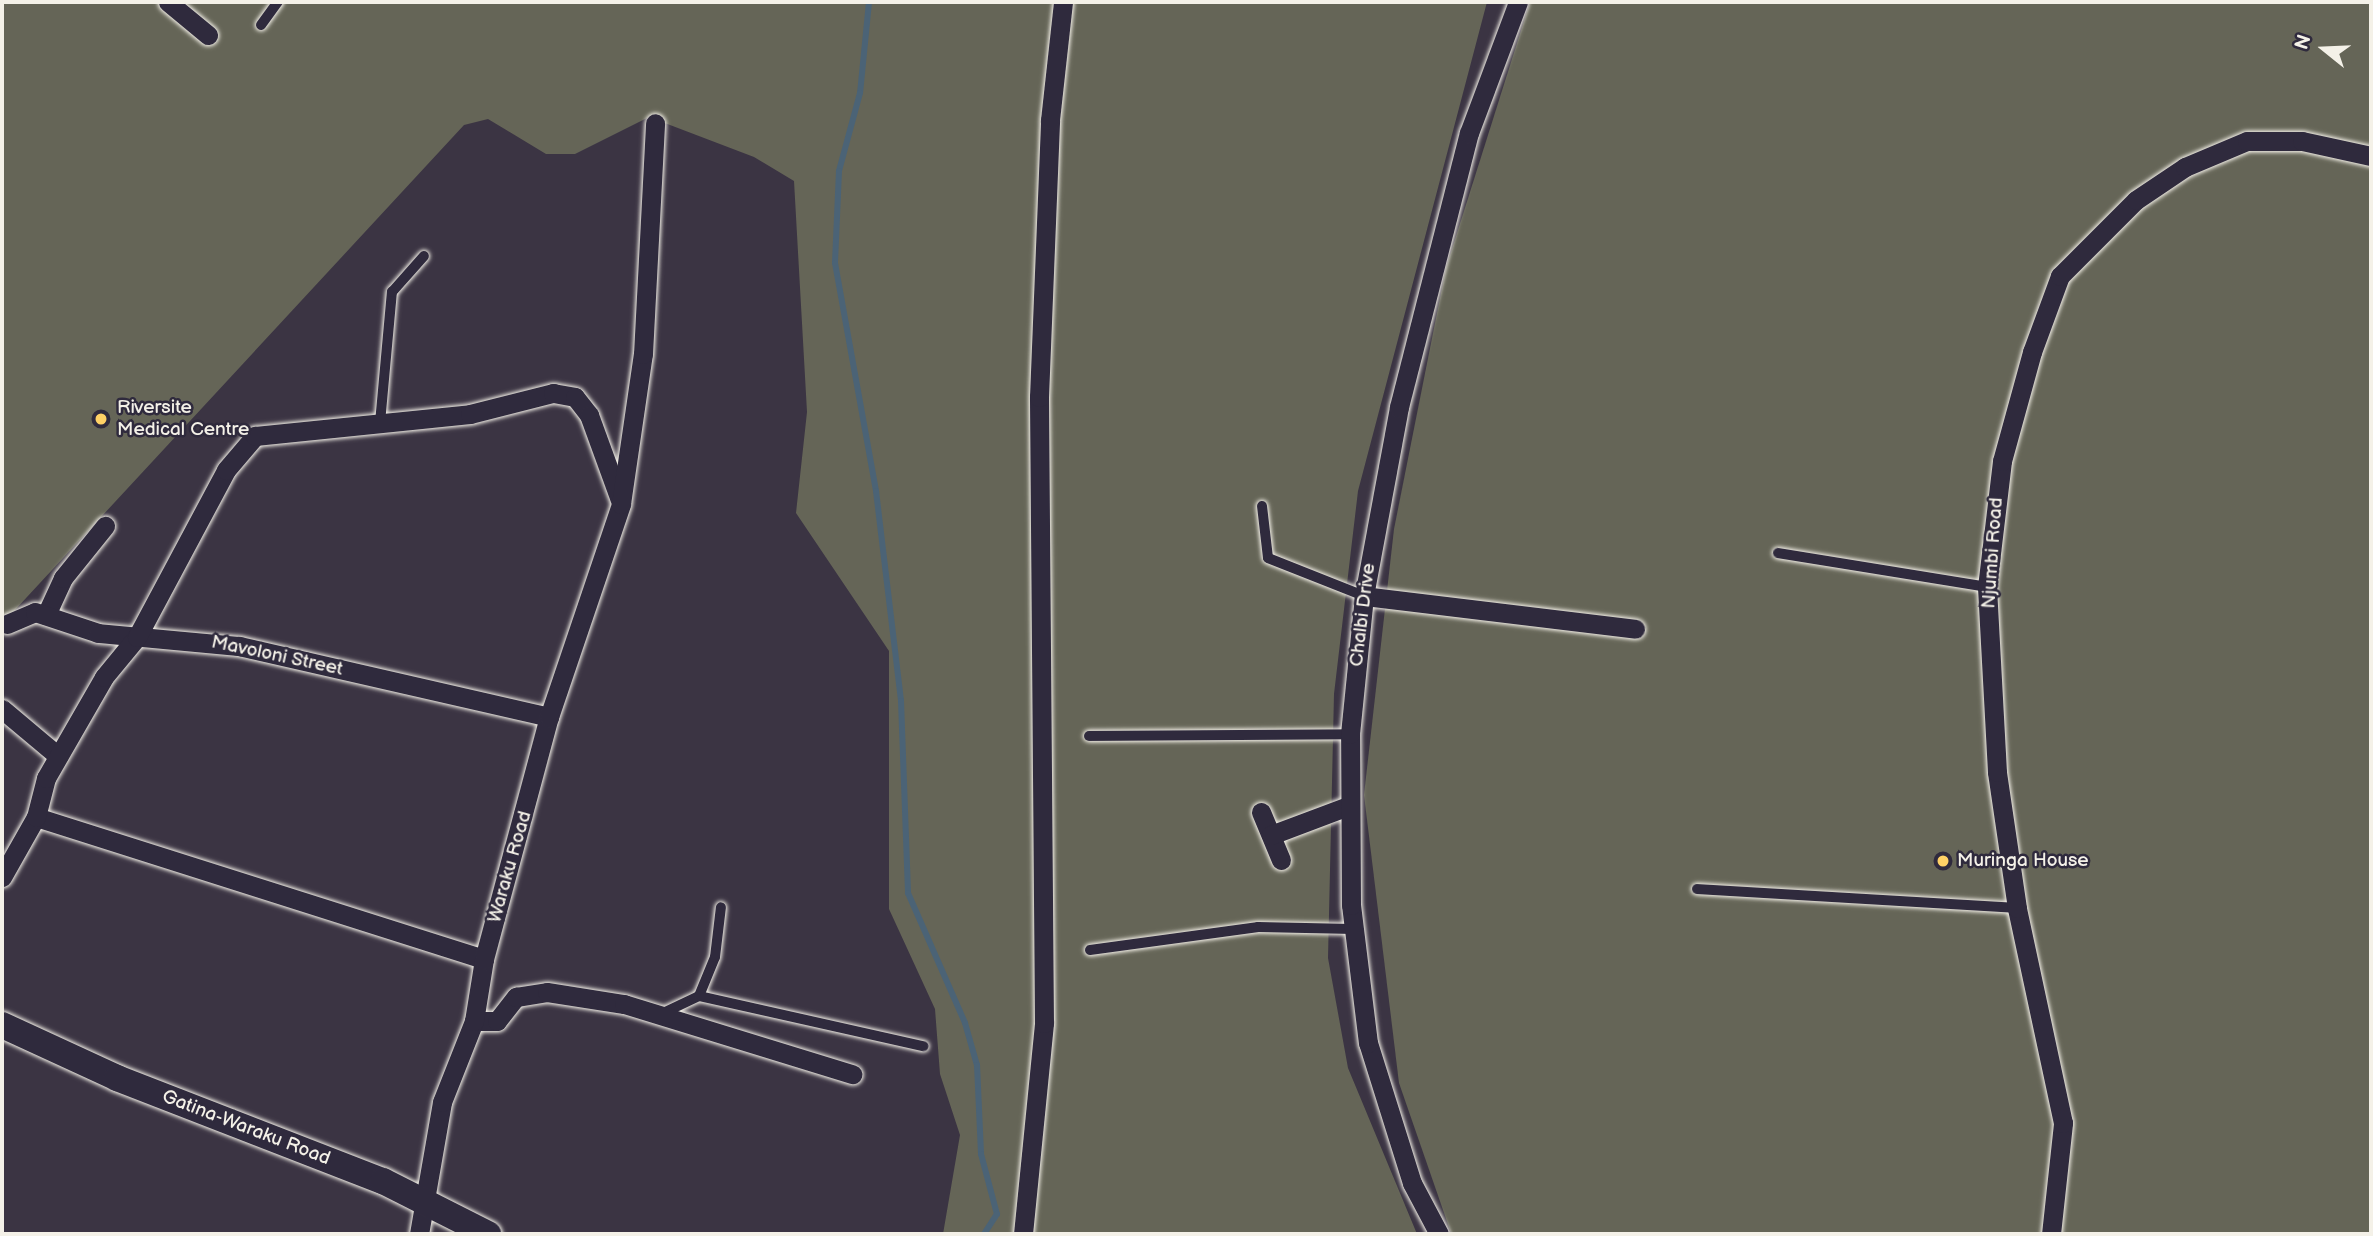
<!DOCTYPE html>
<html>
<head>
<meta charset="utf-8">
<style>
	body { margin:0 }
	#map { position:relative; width:2373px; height:1236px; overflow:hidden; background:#3b3443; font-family:"Balsamiq Sans",sans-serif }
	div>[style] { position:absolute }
	.green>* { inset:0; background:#656557 }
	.stream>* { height:6px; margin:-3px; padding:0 3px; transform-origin:3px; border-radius:3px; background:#4b6376 }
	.roads { filter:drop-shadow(0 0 2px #f4f1e8) drop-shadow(0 0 2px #f4f1e8) }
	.lane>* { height:10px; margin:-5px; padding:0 5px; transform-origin:5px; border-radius:5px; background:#2f2a3d }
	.street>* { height:19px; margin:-9.5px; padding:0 9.5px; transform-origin:9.5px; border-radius:9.5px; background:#2f2a3d }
	.secondary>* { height:26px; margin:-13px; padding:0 13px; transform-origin:13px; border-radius:13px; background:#2f2a3d }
	.dots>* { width:19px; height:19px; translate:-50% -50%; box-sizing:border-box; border:4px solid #2f2a3d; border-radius:50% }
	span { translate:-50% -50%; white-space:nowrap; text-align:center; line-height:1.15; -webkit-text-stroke:5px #2f2a3d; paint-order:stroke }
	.poi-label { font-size:19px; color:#f4f1e8 }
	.left { translate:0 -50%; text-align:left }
	.street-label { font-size:19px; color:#f4f1e8 }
	.frame { position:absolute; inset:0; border:4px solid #f4f1e8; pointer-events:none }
	.north { position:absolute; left:2289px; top:14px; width:70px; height:70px; -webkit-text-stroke:5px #2f2a3d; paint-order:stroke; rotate:288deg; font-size:19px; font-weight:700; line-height:28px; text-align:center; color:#f4f1e8 }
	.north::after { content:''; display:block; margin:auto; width:24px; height:32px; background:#f4f1e8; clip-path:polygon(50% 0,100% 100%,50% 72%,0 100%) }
</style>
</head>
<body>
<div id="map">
	<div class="green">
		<div style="clip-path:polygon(2px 2px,1487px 2px,1358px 491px,1334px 694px,1328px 958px,1348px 1068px,1417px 1234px,943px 1234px,960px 1135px,940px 1074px,935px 1009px,889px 909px,889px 651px,796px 513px,807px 412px,794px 181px,754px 157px,649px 117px,575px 154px,546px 154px,488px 119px,464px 125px,2px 624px)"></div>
		<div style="clip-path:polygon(1530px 2px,2371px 2px,2371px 1234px,1451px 1233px,1399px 1083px,1364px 795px,1394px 529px,1446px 268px)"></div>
	</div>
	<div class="stream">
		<div style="left:869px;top:2px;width:91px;rotate:95.6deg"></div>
		<div style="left:860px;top:93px;width:81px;rotate:105.1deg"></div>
		<div style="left:839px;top:171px;width:92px;rotate:92.5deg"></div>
		<div style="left:835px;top:263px;width:232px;rotate:79.8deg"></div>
		<div style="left:876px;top:491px;width:211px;rotate:83.2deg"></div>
		<div style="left:901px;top:701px;width:192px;rotate:87.9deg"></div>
		<div style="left:908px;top:893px;width:142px;rotate:66.3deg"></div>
		<div style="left:965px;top:1023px;width:44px;rotate:74.1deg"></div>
		<div style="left:977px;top:1065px;width:89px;rotate:87.4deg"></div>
		<div style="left:981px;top:1154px;width:62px;rotate:75.1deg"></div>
		<div style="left:997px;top:1214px;width:24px;rotate:123deg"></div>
	</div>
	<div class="roads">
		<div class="lane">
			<div style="left:261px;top:25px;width:29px;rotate:-54deg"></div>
			<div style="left:380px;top:423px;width:132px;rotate:-84.8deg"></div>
			<div style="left:392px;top:292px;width:48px;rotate:-48.4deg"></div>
			<div style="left:1262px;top:506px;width:52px;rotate:83.4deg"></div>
			<div style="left:1268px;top:558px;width:103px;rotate:21.6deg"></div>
			<div style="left:1778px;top:553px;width:212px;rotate:9.2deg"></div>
			<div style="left:1089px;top:736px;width:261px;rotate:-0.4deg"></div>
			<div style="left:1697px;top:889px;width:321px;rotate:3.4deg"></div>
			<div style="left:1090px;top:950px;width:170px;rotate:-7.8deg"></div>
			<div style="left:1258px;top:927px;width:95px;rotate:1.2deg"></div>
			<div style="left:699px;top:996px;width:42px;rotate:-67.7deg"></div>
			<div style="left:715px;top:957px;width:50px;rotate:-83.2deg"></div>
			<div style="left:661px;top:1014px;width:42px;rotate:-25.3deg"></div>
			<div style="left:699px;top:996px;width:230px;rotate:12.6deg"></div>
		</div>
		<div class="street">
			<div style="left:168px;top:2px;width:52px;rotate:39.5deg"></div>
			<div style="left:1364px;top:596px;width:273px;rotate:6.9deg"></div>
			<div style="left:46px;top:615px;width:41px;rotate:-65.3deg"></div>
			<div style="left:63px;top:578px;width:67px;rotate:-51.1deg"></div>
			<div style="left:7px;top:624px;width:30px;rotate:-23deg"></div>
			<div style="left:35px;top:612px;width:66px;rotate:18.4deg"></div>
			<div style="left:98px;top:633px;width:142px;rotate:5.3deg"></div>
			<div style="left:239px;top:646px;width:318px;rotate:12.9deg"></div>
			<div style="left:2px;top:709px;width:73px;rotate:40deg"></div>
			<div style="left:1261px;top:812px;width:52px;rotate:67.4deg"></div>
			<div style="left:36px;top:817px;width:470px;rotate:17.6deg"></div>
			<div style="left:1271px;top:835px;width:82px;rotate:-20.6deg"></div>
			<div style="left:2px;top:877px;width:69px;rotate:-60.5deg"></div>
			<div style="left:36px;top:817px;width:40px;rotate:-75.6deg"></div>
			<div style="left:46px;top:778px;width:116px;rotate:-60.1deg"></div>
			<div style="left:104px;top:677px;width:52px;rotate:-50.5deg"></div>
			<div style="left:137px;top:637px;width:189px;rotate:-61.9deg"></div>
			<div style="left:226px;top:470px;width:45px;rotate:-49.5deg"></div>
			<div style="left:255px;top:436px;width:216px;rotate:-5.8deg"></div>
			<div style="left:470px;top:414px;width:86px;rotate:-14.2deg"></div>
			<div style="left:553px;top:393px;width:22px;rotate:10deg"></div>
			<div style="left:575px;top:397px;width:23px;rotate:52deg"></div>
			<div style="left:589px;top:415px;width:90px;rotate:70deg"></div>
			<div style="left:474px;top:1021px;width:23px"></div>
			<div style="left:497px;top:1021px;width:31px;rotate:-52deg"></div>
			<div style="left:516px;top:997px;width:31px;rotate:-9deg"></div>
			<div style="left:547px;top:992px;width:78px;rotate:8.9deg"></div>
			<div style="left:624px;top:1004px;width:239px;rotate:17.1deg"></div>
			<div style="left:419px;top:1234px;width:134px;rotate:-80.1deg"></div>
			<div style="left:442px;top:1102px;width:87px;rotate:-68.4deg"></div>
			<div style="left:474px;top:1021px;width:63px;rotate:-80.8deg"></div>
			<div style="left:484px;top:959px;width:251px;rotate:-75deg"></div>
			<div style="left:549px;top:717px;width:225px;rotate:-71.3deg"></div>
			<div style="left:621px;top:504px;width:152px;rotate:-81.7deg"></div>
			<div style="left:643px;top:354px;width:231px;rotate:-87deg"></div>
			<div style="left:1023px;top:1234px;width:212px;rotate:-84.3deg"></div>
			<div style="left:1044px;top:1023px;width:626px;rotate:-90.46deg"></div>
			<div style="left:1039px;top:397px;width:277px;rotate:-87.7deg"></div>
			<div style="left:1050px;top:120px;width:119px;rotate:-83.7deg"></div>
			<div style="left:1439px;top:1234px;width:58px;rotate:-117.9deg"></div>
			<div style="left:1412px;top:1183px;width:147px;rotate:-107.4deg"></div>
			<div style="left:1368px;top:1043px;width:139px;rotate:-97deg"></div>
			<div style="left:1351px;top:905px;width:171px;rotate:-90.3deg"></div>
			<div style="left:1350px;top:734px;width:139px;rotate:-84.2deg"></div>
			<div style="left:1364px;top:596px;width:192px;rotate:-79.5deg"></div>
			<div style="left:1399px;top:407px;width:283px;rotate:-75.7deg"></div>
			<div style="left:1469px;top:133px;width:140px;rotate:-69.5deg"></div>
			<div style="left:2051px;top:1234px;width:112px;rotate:-83.8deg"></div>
			<div style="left:2063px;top:1123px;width:220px;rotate:-102.1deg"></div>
			<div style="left:2017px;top:908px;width:137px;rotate:-98.4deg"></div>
			<div style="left:1997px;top:772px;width:185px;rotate:-93.1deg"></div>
			<div style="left:1987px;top:587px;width:127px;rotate:-83.2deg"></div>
			<div style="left:2002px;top:461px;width:113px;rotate:-74.6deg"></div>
			<div style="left:2032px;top:352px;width:81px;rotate:-69.8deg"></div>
			<div style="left:2060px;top:276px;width:107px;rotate:-45deg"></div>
			<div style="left:2136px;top:200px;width:59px;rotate:-34deg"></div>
			<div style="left:2185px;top:167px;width:67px;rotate:-22.8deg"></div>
			<div style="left:2247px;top:141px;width:55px"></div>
			<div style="left:2302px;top:141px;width:71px;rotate:12.3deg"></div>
		</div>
		<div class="secondary">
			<div style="left:2px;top:1025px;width:127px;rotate:24.7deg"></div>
			<div style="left:117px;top:1078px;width:285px;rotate:21.2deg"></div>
			<div style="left:383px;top:1181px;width:118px;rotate:26.8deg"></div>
		</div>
	</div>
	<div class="dots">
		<div style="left:101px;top:419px;background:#ffd166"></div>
		<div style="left:1943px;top:861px;background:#ffd166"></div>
	</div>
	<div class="poi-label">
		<span class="left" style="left:117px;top:419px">Riversite<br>Medical Centre</span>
		<span class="left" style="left:1957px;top:861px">Muringa House</span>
	</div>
	<div class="street-label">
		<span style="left:1993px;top:553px;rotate:-86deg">Njumbi Road</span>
		<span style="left:1363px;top:615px;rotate:-83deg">Chalbi Drive</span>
		<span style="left:277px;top:656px;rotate:12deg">Mavoloni Street</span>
		<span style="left:510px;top:867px;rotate:-74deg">Waraku Road</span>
		<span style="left:246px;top:1128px;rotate:21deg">Gatina-Waraku Road</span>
	</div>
	<div class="frame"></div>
	<div class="north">N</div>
</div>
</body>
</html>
